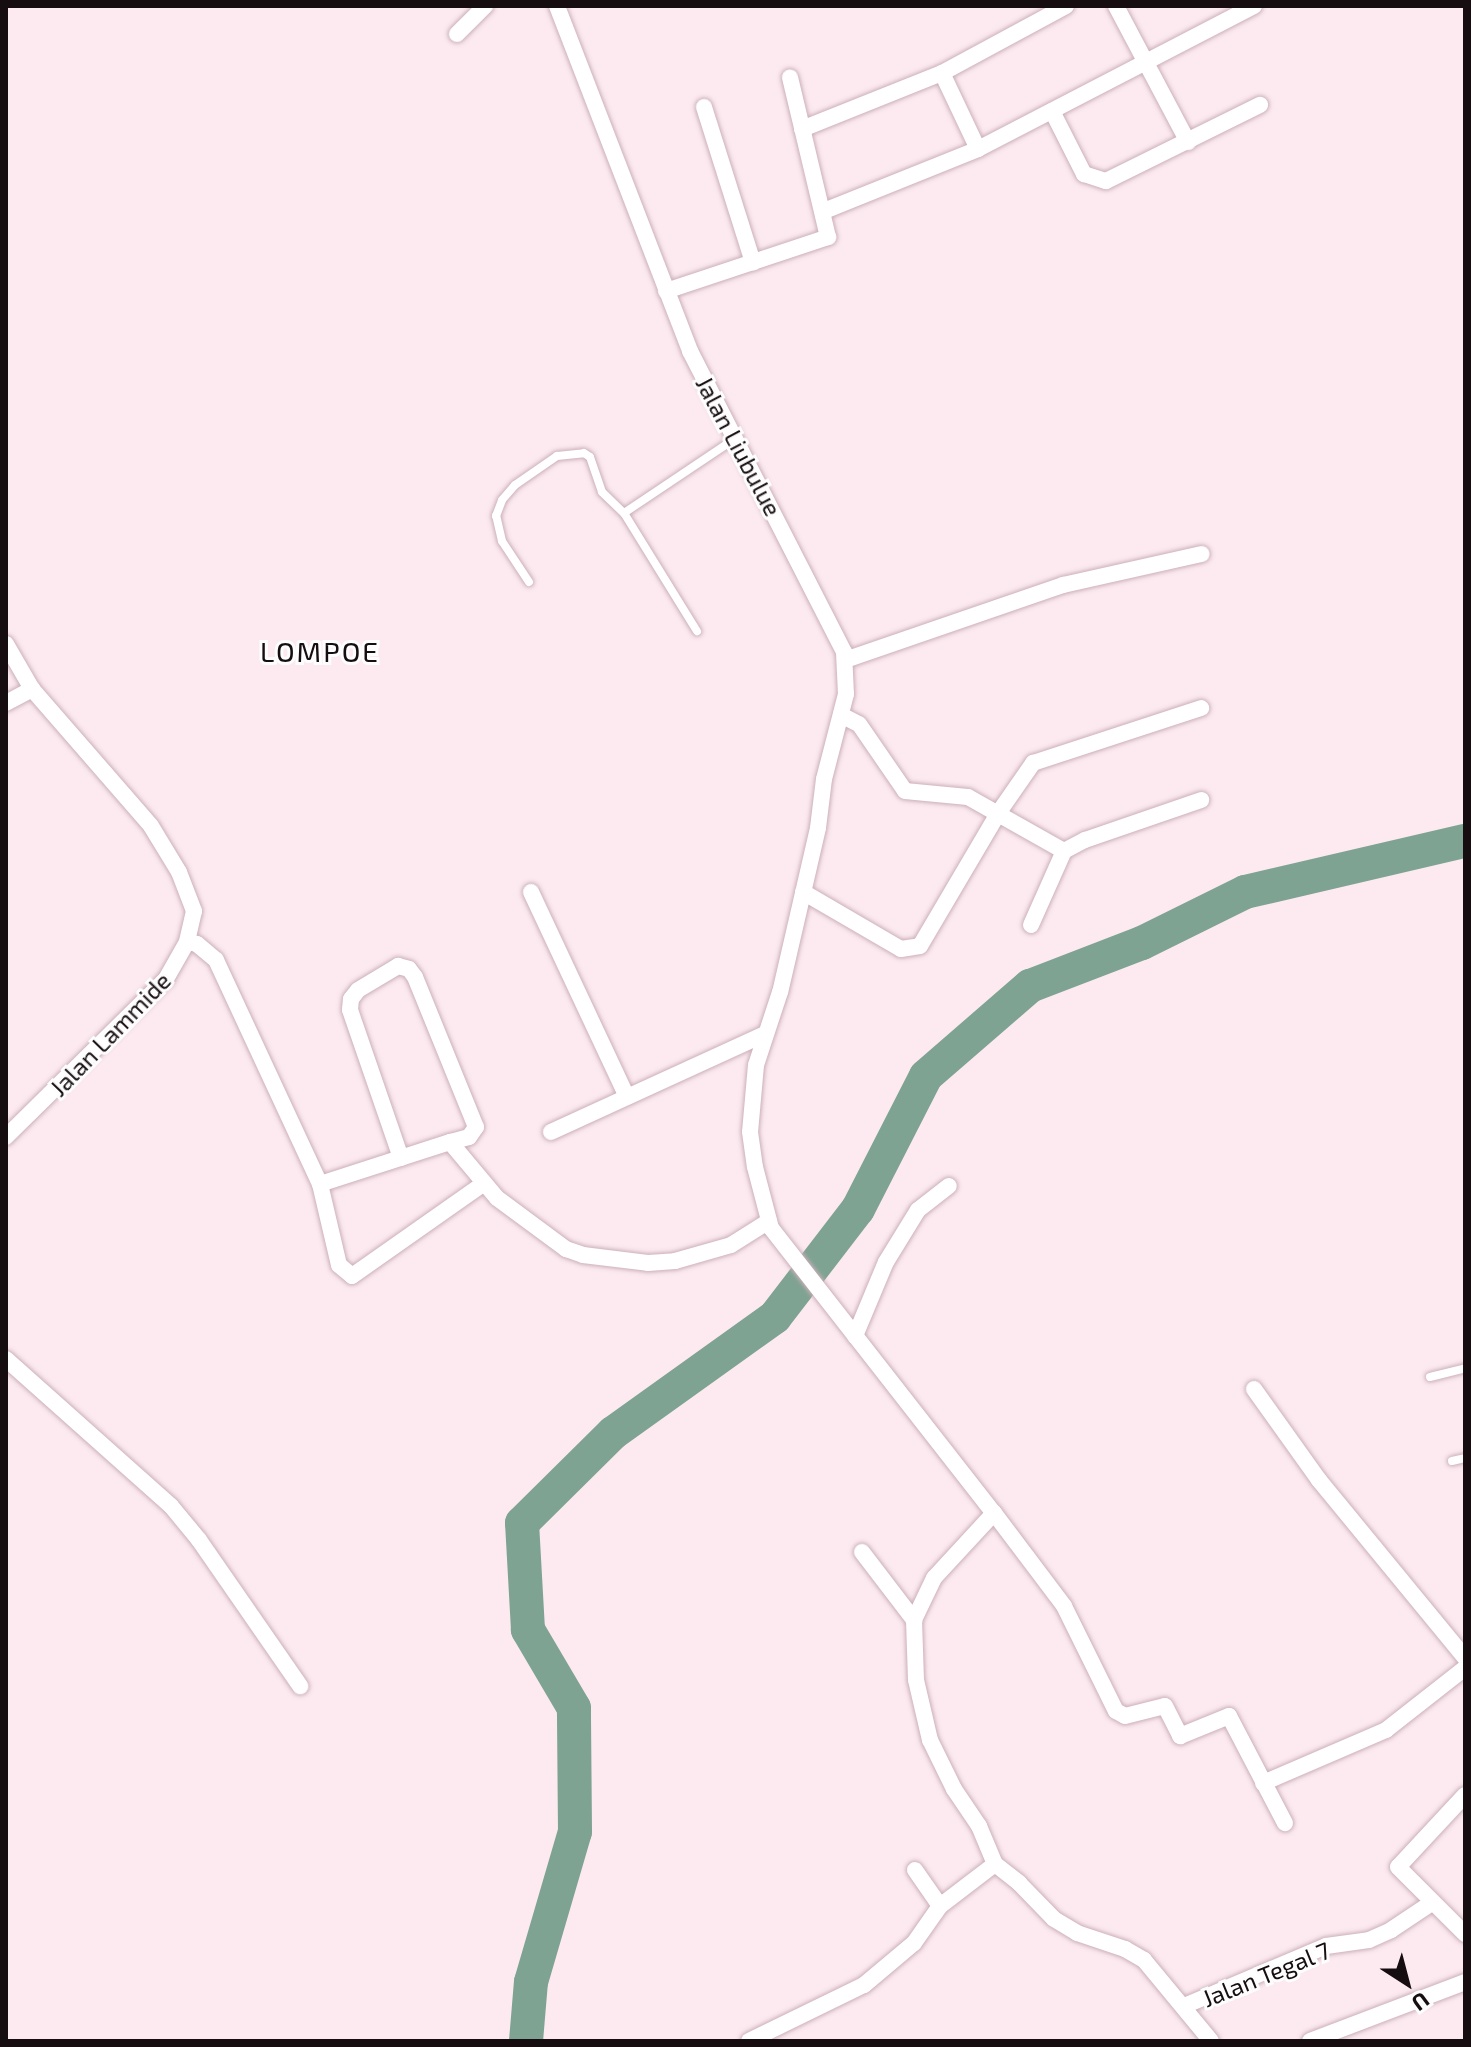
<!DOCTYPE html>
<html>
<head>
<meta charset="utf-8">
<style>
	body { margin:0 }
	#map { position:relative; width:1471px; height:2047px; overflow:hidden; background:#fceaf0; font-family:"Exo 2",sans-serif }
	div>[style] { position:absolute }
	.river>* { height:34px; margin:-17px; padding:0 17px; transform-origin:17px; border-radius:17px; background:#7ea392 }
	.roads { filter:drop-shadow(0 0 2px #ccafb9) drop-shadow(0 0 2px #ccafb9) }
	.service>* { height:8px; margin:-4px; padding:0 4px; transform-origin:4px; border-radius:4px; background:#fff }
	.minor>* { height:16px; margin:-8px; padding:0 8px; transform-origin:8px; border-radius:8px; background:#fff }
	span { translate:-50% -50%; white-space:nowrap; text-align:center; line-height:1.15; -webkit-text-stroke:6px #fdfdfd; paint-order:stroke }
	.street-label { font-size:24px; color:#160d10 }
	.quarter-label { font-size:28px; color:#160d10; letter-spacing:2px }
	.frame { position:absolute; inset:0; border:8px solid #160d10; pointer-events:none }
	.north { position:absolute; left:1367px; top:1943px; width:80px; height:80px; -webkit-text-stroke:6px #fdfdfd; paint-order:stroke; rotate:144deg; font-size:22px; font-weight:700; line-height:32px; text-align:center; color:#160d10 }
	.north::after { content:''; display:block; margin:auto; width:28px; height:36px; background:#160d10; clip-path:polygon(50% 0,100% 100%,50% 72%,0 100%) }
</style>
</head>
<body>
<div id="map">
	<div class="river">
		<div style="left:526px;top:2041px;width:59px;rotate:-85.2deg"></div>
		<div style="left:531px;top:1982px;width:156px;rotate:-73.7deg"></div>
		<div style="left:575px;top:1832px;width:124px;rotate:-90.5deg"></div>
		<div style="left:574px;top:1708px;width:91px;rotate:-120.5deg"></div>
		<div style="left:528px;top:1630px;width:107px;rotate:-93.2deg"></div>
		<div style="left:522px;top:1523px;width:128px;rotate:-44.7deg"></div>
		<div style="left:613px;top:1433px;width:199px;rotate:-35.6deg"></div>
		<div style="left:775px;top:1317px;width:136px;rotate:-52.5deg"></div>
		<div style="left:858px;top:1209px;width:149px;rotate:-62.9deg"></div>
		<div style="left:926px;top:1076px;width:138px;rotate:-40.9deg"></div>
		<div style="left:1030px;top:986px;width:120px;rotate:-21deg"></div>
		<div style="left:1142px;top:943px;width:115px;rotate:-26.3deg"></div>
		<div style="left:1245px;top:892px;width:226px;rotate:-13.1deg"></div>
	</div>
	<div class="roads">
		<div class="service">
			<div style="left:624px;top:513px;width:135px;rotate:-33.8deg"></div>
			<div style="left:529px;top:582px;width:49px;rotate:-123.4deg"></div>
			<div style="left:502px;top:541px;width:26px;rotate:-103deg"></div>
			<div style="left:496px;top:516px;width:17px;rotate:-69deg"></div>
			<div style="left:502px;top:500px;width:20px;rotate:-49deg"></div>
			<div style="left:515px;top:485px;width:51px;rotate:-34.6deg"></div>
			<div style="left:557px;top:456px;width:27px;rotate:-6deg"></div>
			<div style="left:584px;top:453px;width:7px;rotate:34deg"></div>
			<div style="left:590px;top:457px;width:37px;rotate:71deg"></div>
			<div style="left:602px;top:492px;width:30px;rotate:44deg"></div>
			<div style="left:624px;top:513px;width:139px;rotate:58.3deg"></div>
			<div style="left:1430px;top:1377px;width:36px;rotate:-14deg"></div>
			<div style="left:1452px;top:1461px;width:13px;rotate:-13deg"></div>
		</div>
		<div class="minor">
			<div style="left:557px;top:6px;width:370px;rotate:68.9deg"></div>
			<div style="left:690px;top:351px;width:338px;rotate:62.9deg"></div>
			<div style="left:844px;top:652px;width:42px;rotate:87.3deg"></div>
			<div style="left:846px;top:694px;width:88px;rotate:104.5deg"></div>
			<div style="left:824px;top:779px;width:49px;rotate:97deg"></div>
			<div style="left:818px;top:828px;width:168px;rotate:103deg"></div>
			<div style="left:780px;top:992px;width:77px;rotate:108.2deg"></div>
			<div style="left:756px;top:1065px;width:67px;rotate:95.1deg"></div>
			<div style="left:750px;top:1132px;width:35px;rotate:82deg"></div>
			<div style="left:755px;top:1167px;width:63px;rotate:75.3deg"></div>
			<div style="left:771px;top:1228px;width:362px;rotate:52deg"></div>
			<div style="left:994px;top:1513px;width:88px;rotate:132.7deg"></div>
			<div style="left:934px;top:1578px;width:47px;rotate:115.5deg"></div>
			<div style="left:914px;top:1620px;width:60px;rotate:88.1deg"></div>
			<div style="left:916px;top:1680px;width:62px;rotate:76.9deg"></div>
			<div style="left:930px;top:1740px;width:55px;rotate:63.9deg"></div>
			<div style="left:954px;top:1789px;width:45px;rotate:56deg"></div>
			<div style="left:979px;top:1826px;width:41px;rotate:67.2deg"></div>
			<div style="left:995px;top:1864px;width:31px;rotate:38deg"></div>
			<div style="left:1019px;top:1883px;width:50px;rotate:45.8deg"></div>
			<div style="left:1054px;top:1919px;width:27px;rotate:31deg"></div>
			<div style="left:1077px;top:1933px;width:51px;rotate:18.4deg"></div>
			<div style="left:1125px;top:1949px;width:22px;rotate:30deg"></div>
			<div style="left:1144px;top:1960px;width:105px;rotate:50.4deg"></div>
			<div style="left:1116px;top:6px;width:154px;rotate:62.1deg"></div>
			<div style="left:457px;top:34px;width:40px;rotate:-45deg"></div>
			<div style="left:942px;top:73px;width:84px;rotate:64.7deg"></div>
			<div style="left:704px;top:107px;width:163px;rotate:72.5deg"></div>
			<div style="left:1052px;top:111px;width:71px;rotate:63.1deg"></div>
			<div style="left:1084px;top:174px;width:23px;rotate:18deg"></div>
			<div style="left:1106px;top:181px;width:172px;rotate:-26.3deg"></div>
			<div style="left:802px;top:129px;width:151px;rotate:-21.8deg"></div>
			<div style="left:942px;top:73px;width:141px;rotate:-28.4deg"></div>
			<div style="left:824px;top:211px;width:166px;rotate:-21.9deg"></div>
			<div style="left:978px;top:149px;width:311px;rotate:-27.4deg"></div>
			<div style="left:666px;top:291px;width:171px;rotate:-18.4deg"></div>
			<div style="left:828px;top:237px;width:164px;rotate:-103.4deg"></div>
			<div style="left:6px;top:644px;width:52px;rotate:60deg"></div>
			<div style="left:32px;top:689px;width:181px;rotate:49deg"></div>
			<div style="left:151px;top:826px;width:54px;rotate:58.7deg"></div>
			<div style="left:179px;top:872px;width:42px;rotate:69deg"></div>
			<div style="left:194px;top:911px;width:32px;rotate:103deg"></div>
			<div style="left:187px;top:942px;width:43px;rotate:119.6deg"></div>
			<div style="left:166px;top:979px;width:225px;rotate:135.4deg"></div>
			<div style="left:845px;top:660px;width:231px;rotate:-19deg"></div>
			<div style="left:1063px;top:585px;width:142px;rotate:-12.6deg"></div>
			<div style="left:6px;top:703px;width:30px;rotate:-28deg"></div>
			<div style="left:841px;top:715px;width:20px;rotate:27deg"></div>
			<div style="left:859px;top:724px;width:81px;rotate:55.5deg"></div>
			<div style="left:905px;top:791px;width:63px;rotate:5.4deg"></div>
			<div style="left:968px;top:797px;width:110px;rotate:29.4deg"></div>
			<div style="left:531px;top:892px;width:226px;rotate:64.9deg"></div>
			<div style="left:803px;top:892px;width:113px;rotate:30.2deg"></div>
			<div style="left:901px;top:949px;width:19px;rotate:-9deg"></div>
			<div style="left:920px;top:946px;width:156px;rotate:-59.5deg"></div>
			<div style="left:999px;top:812px;width:60px;rotate:-55.2deg"></div>
			<div style="left:1033px;top:763px;width:177px;rotate:-18.1deg"></div>
			<div style="left:1031px;top:925px;width:81px;rotate:-66deg"></div>
			<div style="left:1064px;top:851px;width:24px;rotate:-28deg"></div>
			<div style="left:1085px;top:840px;width:123px;rotate:-19deg"></div>
			<div style="left:187px;top:942px;width:10px;rotate:11deg"></div>
			<div style="left:197px;top:944px;width:25px;rotate:40deg"></div>
			<div style="left:216px;top:960px;width:247px;rotate:65.1deg"></div>
			<div style="left:320px;top:1184px;width:137px;rotate:-17.9deg"></div>
			<div style="left:450px;top:1142px;width:73px;rotate:50deg"></div>
			<div style="left:497px;top:1198px;width:86px;rotate:36.5deg"></div>
			<div style="left:566px;top:1249px;width:18px;rotate:19deg"></div>
			<div style="left:583px;top:1255px;width:65px;rotate:7deg"></div>
			<div style="left:648px;top:1263px;width:27px;rotate:-4deg"></div>
			<div style="left:675px;top:1261px;width:58px;rotate:-15.9deg"></div>
			<div style="left:731px;top:1245px;width:45px;rotate:-32.3deg"></div>
			<div style="left:551px;top:1132px;width:235px;rotate:-24.6deg"></div>
			<div style="left:401px;top:1158px;width:157px;rotate:-109deg"></div>
			<div style="left:350px;top:1010px;width:11px;rotate:-85deg"></div>
			<div style="left:351px;top:999px;width:11px;rotate:-52deg"></div>
			<div style="left:358px;top:990px;width:47px;rotate:-31deg"></div>
			<div style="left:398px;top:966px;width:11px;rotate:15deg"></div>
			<div style="left:409px;top:969px;width:10px;rotate:53deg"></div>
			<div style="left:415px;top:977px;width:162px;rotate:67.9deg"></div>
			<div style="left:476px;top:1127px;width:12px;rotate:125deg"></div>
			<div style="left:469px;top:1137px;width:20px;rotate:165deg"></div>
			<div style="left:320px;top:1184px;width:83px;rotate:76.8deg"></div>
			<div style="left:339px;top:1265px;width:17px;rotate:40deg"></div>
			<div style="left:352px;top:1276px;width:160px;rotate:-35.1deg"></div>
			<div style="left:855px;top:1336px;width:80px;rotate:-67.3deg"></div>
			<div style="left:886px;top:1262px;width:61px;rotate:-58.4deg"></div>
			<div style="left:918px;top:1210px;width:39px;rotate:-38deg"></div>
			<div style="left:6px;top:1359px;width:221px;rotate:41.7deg"></div>
			<div style="left:171px;top:1506px;width:44px;rotate:50.5deg"></div>
			<div style="left:199px;top:1540px;width:178px;rotate:55.3deg"></div>
			<div style="left:1254px;top:1389px;width:112px;rotate:54.5deg"></div>
			<div style="left:1319px;top:1480px;width:230px;rotate:50.6deg"></div>
			<div style="left:994px;top:1513px;width:116px;rotate:53deg"></div>
			<div style="left:1064px;top:1606px;width:117px;rotate:63.7deg"></div>
			<div style="left:1116px;top:1711px;width:10px;rotate:29deg"></div>
			<div style="left:1125px;top:1716px;width:41px;rotate:-14deg"></div>
			<div style="left:1165px;top:1706px;width:34px;rotate:63deg"></div>
			<div style="left:1180px;top:1736px;width:53px;rotate:-22.2deg"></div>
			<div style="left:1229px;top:1716px;width:121px;rotate:62.4deg"></div>
			<div style="left:862px;top:1552px;width:86px;rotate:52.6deg"></div>
			<div style="left:1263px;top:1783px;width:134px;rotate:-23.3deg"></div>
			<div style="left:1386px;top:1730px;width:100px;rotate:-38.1deg"></div>
			<div style="left:1465px;top:1795px;width:98px;rotate:132.9deg"></div>
			<div style="left:1398px;top:1867px;width:95px;rotate:45deg"></div>
			<div style="left:915px;top:1870px;width:44px;rotate:55.2deg"></div>
			<div style="left:1184px;top:2006px;width:154px;rotate:-22.9deg"></div>
			<div style="left:1326px;top:1946px;width:43px;rotate:-7.9deg"></div>
			<div style="left:1369px;top:1940px;width:24px;rotate:-24deg"></div>
			<div style="left:1391px;top:1930px;width:50px;rotate:-33.7deg"></div>
			<div style="left:749px;top:2041px;width:128px;rotate:-26deg"></div>
			<div style="left:864px;top:1985px;width:65px;rotate:-40deg"></div>
			<div style="left:914px;top:1943px;width:45px;rotate:-54.9deg"></div>
			<div style="left:940px;top:1906px;width:69px;rotate:-37.4deg"></div>
			<div style="left:1310px;top:2041px;width:166px;rotate:-20.8deg"></div>
		</div>
	</div>
	<div class="street-label">
		<span style="left:739px;top:446px;rotate:62deg">Jalan Liubulue</span>
		<span style="left:110px;top:1034px;rotate:-46deg">Jalan Lammide</span>
		<span style="left:1266px;top:1974px;rotate:-22deg">Jalan Tegal 7</span>
	</div>
	<div class="quarter-label">
		<span style="left:320px;top:651px">LOMPOE</span>
	</div>
	<div class="frame"></div>
	<div class="north">U</div>
</div>
</body>
</html>
